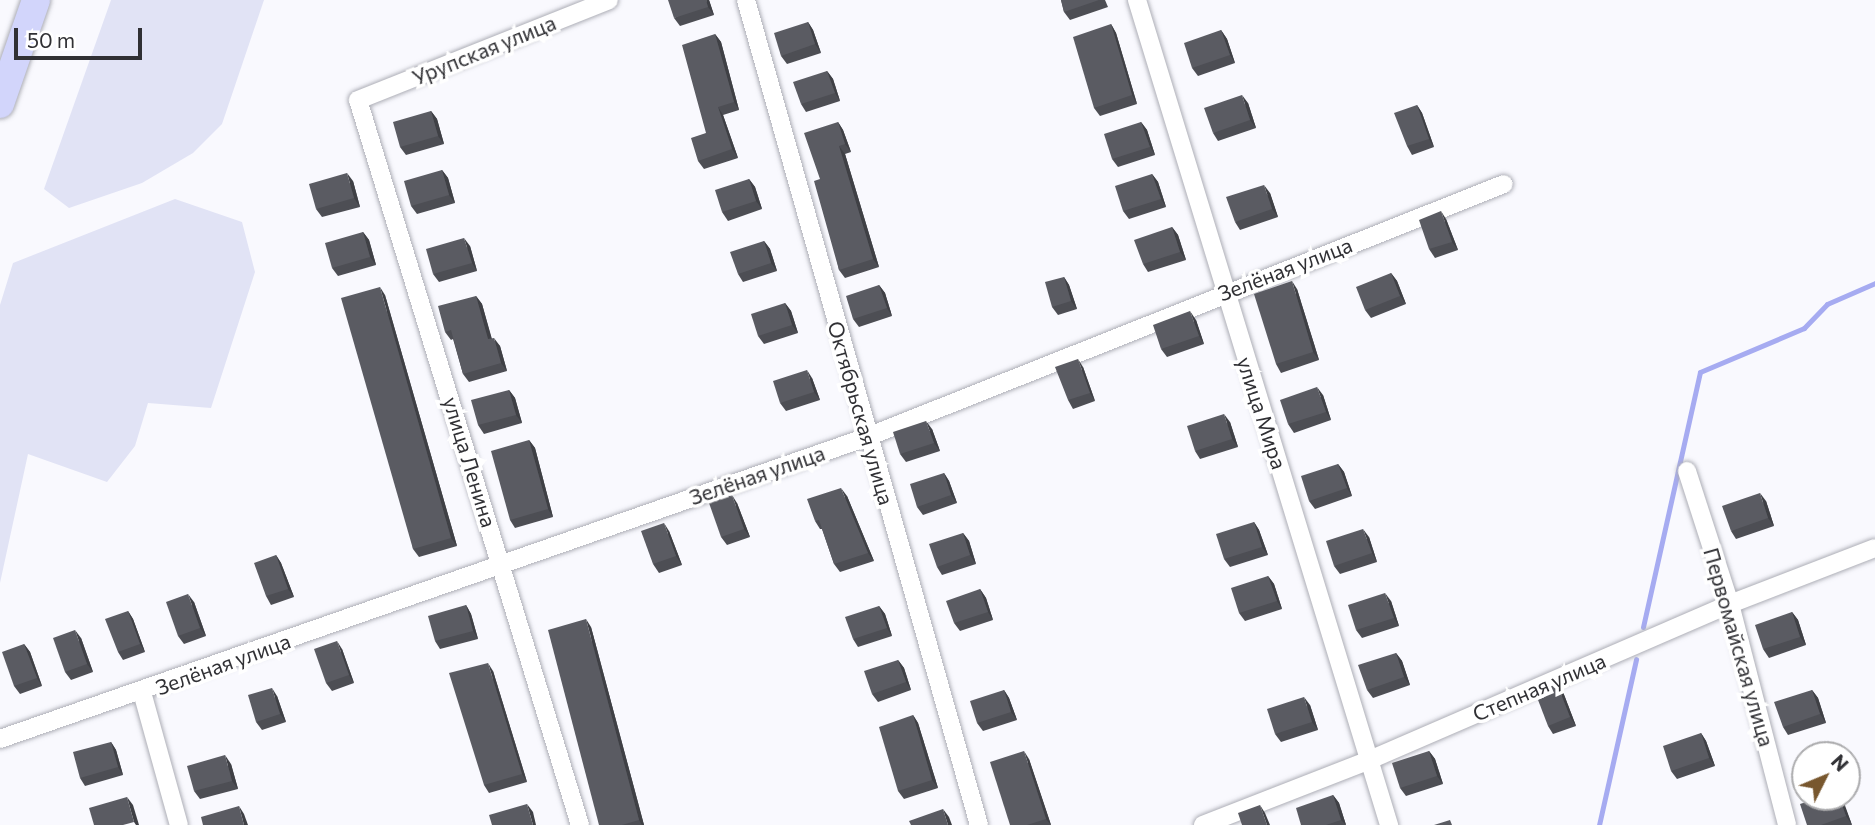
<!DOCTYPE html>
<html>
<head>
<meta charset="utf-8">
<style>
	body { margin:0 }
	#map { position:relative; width:1875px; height:825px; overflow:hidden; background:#f9f9fe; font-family:Commissioner,sans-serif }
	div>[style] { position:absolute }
	.green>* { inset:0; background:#e1e3f5 }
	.stream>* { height:5px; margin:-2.5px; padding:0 2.5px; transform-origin:2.5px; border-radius:2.5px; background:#a6abf1 }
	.roads { filter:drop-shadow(0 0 2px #adaeb6) drop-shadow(0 0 2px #adaeb6) }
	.street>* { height:18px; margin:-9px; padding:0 9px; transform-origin:9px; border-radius:9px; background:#fff }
	.primary>* { height:28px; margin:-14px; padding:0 14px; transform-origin:14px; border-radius:14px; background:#d2d5fb }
	.wall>* { inset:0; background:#4d4e54 }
	.shaded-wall>* { inset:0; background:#3f4045 }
	.building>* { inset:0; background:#5a5b62 }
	span { translate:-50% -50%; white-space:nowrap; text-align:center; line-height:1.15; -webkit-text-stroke:7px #fff; paint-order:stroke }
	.street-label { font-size:21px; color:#303034 }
	.north { position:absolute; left:1791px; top:741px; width:70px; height:70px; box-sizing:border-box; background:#fff; border:2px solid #acacae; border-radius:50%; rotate:47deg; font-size:19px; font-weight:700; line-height:28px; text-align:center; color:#303034 }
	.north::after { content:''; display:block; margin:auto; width:24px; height:32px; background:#78572e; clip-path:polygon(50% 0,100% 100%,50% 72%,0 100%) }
	.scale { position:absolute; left:14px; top:28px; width:128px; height:32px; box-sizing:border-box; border:4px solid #303034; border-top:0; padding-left:9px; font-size:21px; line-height:24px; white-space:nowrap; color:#303034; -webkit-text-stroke:5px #fff; paint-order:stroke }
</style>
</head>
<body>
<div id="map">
	<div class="green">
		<div style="clip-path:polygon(111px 0,264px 0,222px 124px,193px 153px,142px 183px,69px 208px,44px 189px)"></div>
		<div style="clip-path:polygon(175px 199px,242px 222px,255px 272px,211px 408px,148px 403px,135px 446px,107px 482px,28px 454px,0 583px,0 305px,13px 263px)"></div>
	</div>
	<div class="stream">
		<div style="left:1643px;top:627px;width:261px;rotate:-77.4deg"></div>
		<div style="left:1700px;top:372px;width:113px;rotate:-22.9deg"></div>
		<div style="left:1804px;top:328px;width:33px;rotate:-46deg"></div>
		<div style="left:1827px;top:304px;width:52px;rotate:-23.6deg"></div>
		<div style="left:1599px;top:825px;width:170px;rotate:-77.4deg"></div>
	</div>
	<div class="roads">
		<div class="street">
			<div style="left:746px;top:0;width:857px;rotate:74.23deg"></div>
			<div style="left:1137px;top:0;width:863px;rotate:73.01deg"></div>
			<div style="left:1687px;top:471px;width:140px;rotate:72.1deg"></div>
			<div style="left:1730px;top:604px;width:228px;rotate:75.5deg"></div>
			<div style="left:142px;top:692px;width:138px;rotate:74.5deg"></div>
			<div style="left:0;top:739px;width:918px;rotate:-19.2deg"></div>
			<div style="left:867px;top:437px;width:685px;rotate:-21.66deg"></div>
			<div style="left:580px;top:825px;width:758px;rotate:-107.02deg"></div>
			<div style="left:358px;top:100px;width:270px;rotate:-21.7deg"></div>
			<div style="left:1203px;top:825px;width:181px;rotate:-21.3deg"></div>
			<div style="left:1372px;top:759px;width:390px;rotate:-23.4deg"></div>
			<div style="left:1730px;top:604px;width:155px;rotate:-21.1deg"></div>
		</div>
		<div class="primary">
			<div style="left:0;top:104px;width:110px;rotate:-70.9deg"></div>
		</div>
	</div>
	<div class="wall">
		<div style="clip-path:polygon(709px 0,714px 15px,680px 26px,674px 18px)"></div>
		<div style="clip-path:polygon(1061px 0,1105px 0,1108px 7px,1070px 20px,1064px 12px)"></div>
		<div style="clip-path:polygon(808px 22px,813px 30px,821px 53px,787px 64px,781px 56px)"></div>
		<div style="clip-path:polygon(1111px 24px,1116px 33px,1137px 104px,1100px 116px,1094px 108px)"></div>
		<div style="clip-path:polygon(1221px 30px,1227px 39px,1235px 63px,1198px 76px,1192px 68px)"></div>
		<div style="clip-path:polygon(715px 34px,721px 42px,739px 110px,723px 115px,738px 158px,704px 169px,698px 161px,706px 133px)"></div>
		<div style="clip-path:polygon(827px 71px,833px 79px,840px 101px,806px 112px,801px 104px)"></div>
		<div style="clip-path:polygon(1248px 103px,1256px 128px,1218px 141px,1213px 133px)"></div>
		<div style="clip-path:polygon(1417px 105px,1422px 113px,1434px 147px,1412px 155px,1407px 146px)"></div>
		<div style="clip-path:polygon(431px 111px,437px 119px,444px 144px,406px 155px,400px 147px)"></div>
		<div style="clip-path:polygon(838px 122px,843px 130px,851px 152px,845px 154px,879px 267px,845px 278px,839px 270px,820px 179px)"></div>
		<div style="clip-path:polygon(1141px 122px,1147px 130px,1155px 155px,1118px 167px,1112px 159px)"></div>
		<div style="clip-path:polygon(442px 170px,448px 178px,455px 203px,417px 214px,411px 206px)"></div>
		<div style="clip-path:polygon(1152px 174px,1158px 182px,1166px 207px,1129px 219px,1123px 211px)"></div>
		<div style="clip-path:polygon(749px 179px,755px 187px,762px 209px,728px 221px,722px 212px)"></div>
		<div style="clip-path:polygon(353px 181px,360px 207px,322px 217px,316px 209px)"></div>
		<div style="clip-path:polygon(1270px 193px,1278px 217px,1240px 230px,1235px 222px)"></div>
		<div style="clip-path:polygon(1446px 219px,1458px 250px,1435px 258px,1429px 249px)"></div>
		<div style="clip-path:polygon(1172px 227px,1178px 235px,1186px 260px,1148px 272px,1143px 264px)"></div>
		<div style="clip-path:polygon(363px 232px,369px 240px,376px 265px,338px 276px,332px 268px)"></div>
		<div style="clip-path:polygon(764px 241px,770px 249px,777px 271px,743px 282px,738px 274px)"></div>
		<div style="clip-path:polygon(470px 246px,477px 271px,439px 282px,433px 274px)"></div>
		<div style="clip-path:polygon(1391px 273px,1397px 281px,1406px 304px,1371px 318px,1365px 310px)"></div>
		<div style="clip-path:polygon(1064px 277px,1069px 285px,1077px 309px,1058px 315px,1052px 307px)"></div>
		<div style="clip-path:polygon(879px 285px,885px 293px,892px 316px,859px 327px,853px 319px)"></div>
		<div style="clip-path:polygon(1297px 289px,1319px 360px,1281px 373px,1276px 364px)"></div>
		<div style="clip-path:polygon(385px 295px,457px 546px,419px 557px,413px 549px)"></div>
		<div style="clip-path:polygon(476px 296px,482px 304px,492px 339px,500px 346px,507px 371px,469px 382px,463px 374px,453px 339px,451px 340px,445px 332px)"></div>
		<div style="clip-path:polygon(785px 303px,791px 311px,798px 333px,764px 344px,758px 336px)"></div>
		<div style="clip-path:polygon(1196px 320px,1204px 344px,1167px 357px,1161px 349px)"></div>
		<div style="clip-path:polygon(1083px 367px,1095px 401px,1073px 409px,1068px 400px)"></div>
		<div style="clip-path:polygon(812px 378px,820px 400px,786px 411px,780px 403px)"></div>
		<div style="clip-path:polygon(509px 390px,515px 398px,522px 423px,484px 434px,478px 425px)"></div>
		<div style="clip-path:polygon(1323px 395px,1331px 420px,1294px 433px,1288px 424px)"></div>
		<div style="clip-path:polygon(1230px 422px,1238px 447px,1200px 459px,1195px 451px)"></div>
		<div style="clip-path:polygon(932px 429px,940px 451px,906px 462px,900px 454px)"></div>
		<div style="clip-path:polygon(529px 440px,535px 448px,553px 517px,515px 528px,510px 520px)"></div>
		<div style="clip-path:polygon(1338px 464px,1344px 472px,1352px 496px,1315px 509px,1309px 501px)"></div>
		<div style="clip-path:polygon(944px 473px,949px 481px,957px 503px,923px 515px,917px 507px)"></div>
		<div style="clip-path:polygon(847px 496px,874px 561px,840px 572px,834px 564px,822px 529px,820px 529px,815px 521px)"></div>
		<div style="clip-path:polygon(1766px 501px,1774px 526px,1736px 539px,1731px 531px)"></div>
		<div style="clip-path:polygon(737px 503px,750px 537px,727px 545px,721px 537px)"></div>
		<div style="clip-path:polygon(1254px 522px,1259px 530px,1268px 555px,1230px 567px,1224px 559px)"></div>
		<div style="clip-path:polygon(669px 531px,682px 565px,659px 573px,653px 564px)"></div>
		<div style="clip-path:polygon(963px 533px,969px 541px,976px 564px,942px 575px,937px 567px)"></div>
		<div style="clip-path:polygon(1369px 537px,1377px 562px,1340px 574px,1334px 566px)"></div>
		<div style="clip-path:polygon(276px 555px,281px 563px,294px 597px,271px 605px,266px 596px)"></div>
		<div style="clip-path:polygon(1268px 576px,1274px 584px,1282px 609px,1245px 621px,1239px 613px)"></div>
		<div style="clip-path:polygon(980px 589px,986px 598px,993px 620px,960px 631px,954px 623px)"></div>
		<div style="clip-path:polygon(1391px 601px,1399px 626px,1362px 638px,1356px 630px)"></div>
		<div style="clip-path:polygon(194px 602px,206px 636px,184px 644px,178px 636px)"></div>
		<div style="clip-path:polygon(466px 605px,471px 614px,478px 639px,440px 649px,435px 641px)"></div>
		<div style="clip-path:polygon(879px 606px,885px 614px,892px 636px,858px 647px,853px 639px)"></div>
		<div style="clip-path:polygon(128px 611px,133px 619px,145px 652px,123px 660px,118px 652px)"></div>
		<div style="clip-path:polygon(1792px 612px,1798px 620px,1806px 645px,1769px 658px,1763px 649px)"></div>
		<div style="clip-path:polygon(591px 627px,644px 825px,599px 825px)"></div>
		<div style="clip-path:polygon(81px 638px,93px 672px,71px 680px,65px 672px)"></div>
		<div style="clip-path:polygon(24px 644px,30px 652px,42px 686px,20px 694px,14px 686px)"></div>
		<div style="clip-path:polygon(342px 649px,354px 683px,332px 691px,326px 683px)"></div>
		<div style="clip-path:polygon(1396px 653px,1402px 661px,1410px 685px,1373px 698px,1367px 690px)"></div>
		<div style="clip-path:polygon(898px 660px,904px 668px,911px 690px,878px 702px,872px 694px)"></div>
		<div style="clip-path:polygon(493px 671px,527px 782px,489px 793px,484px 785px)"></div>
		<div style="clip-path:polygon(1004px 690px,1009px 698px,1017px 720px,983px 731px,977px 723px)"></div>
		<div style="clip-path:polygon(1812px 690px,1818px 698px,1826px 723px,1788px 735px,1783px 727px)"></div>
		<div style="clip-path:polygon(1563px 692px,1576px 726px,1553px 734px,1548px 726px)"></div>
		<div style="clip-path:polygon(277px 696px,286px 722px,262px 730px,256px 722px)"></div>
		<div style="clip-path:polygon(1310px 705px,1318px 730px,1281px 742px,1275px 734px)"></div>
		<div style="clip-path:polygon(913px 715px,918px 723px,938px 788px,904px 799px,898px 791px)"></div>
		<div style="clip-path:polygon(1701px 733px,1706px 741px,1715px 766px,1677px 779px,1671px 771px)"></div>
		<div style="clip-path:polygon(111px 742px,116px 750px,123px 775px,85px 786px,80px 778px)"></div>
		<div style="clip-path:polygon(1429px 751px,1435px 759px,1443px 784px,1406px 796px,1400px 788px)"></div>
		<div style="clip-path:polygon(1029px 759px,1051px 825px,1010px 825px)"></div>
		<div style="clip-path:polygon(231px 764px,238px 789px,200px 799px,194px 791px)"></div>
		<div style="clip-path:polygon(1333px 795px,1339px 803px,1346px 825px,1301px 825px)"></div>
		<div style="clip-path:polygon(1822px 797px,1841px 797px,1852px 825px,1807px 825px)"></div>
	</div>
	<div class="shaded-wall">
		<div style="clip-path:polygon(706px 0,709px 0,714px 15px,708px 7px)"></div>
		<div style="clip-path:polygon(808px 22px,813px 30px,821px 53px,815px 44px)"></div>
		<div style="clip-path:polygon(1111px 24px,1116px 33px,1137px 104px,1132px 95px)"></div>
		<div style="clip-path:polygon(1221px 30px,1227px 39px,1235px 63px,1230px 55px)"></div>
		<div style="clip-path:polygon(715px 34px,721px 42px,739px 110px,734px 102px)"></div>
		<div style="clip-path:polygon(827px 71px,833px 79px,840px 101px,835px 93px)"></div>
		<div style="clip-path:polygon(1242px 95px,1248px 103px,1256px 128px,1250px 120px)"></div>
		<div style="clip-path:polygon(1417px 105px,1422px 113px,1434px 147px,1429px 139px)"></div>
		<div style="clip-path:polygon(718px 107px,723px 115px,738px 158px,732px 149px)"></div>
		<div style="clip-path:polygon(431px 111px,437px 119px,444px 144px,438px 136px)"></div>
		<div style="clip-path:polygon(838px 122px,843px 130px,851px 152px,845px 144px)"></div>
		<div style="clip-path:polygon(1141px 122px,1147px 130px,1155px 155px,1150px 147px)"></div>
		<div style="clip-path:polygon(839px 146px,845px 154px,879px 267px,873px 259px)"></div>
		<div style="clip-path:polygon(442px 170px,448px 178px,455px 203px,449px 195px)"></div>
		<div style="clip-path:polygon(347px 173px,353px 181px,360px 207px,354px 198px)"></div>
		<div style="clip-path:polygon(1152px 174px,1158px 182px,1166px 207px,1161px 199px)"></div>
		<div style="clip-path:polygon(749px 179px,755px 187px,762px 209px,756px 201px)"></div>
		<div style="clip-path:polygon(1264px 185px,1270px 193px,1278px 217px,1272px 209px)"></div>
		<div style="clip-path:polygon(1441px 211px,1446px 219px,1458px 250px,1452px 242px)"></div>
		<div style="clip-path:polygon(1172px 227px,1178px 235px,1186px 260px,1180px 252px)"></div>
		<div style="clip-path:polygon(363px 232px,369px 240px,376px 265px,370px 257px)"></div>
		<div style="clip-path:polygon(464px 238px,470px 246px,477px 271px,472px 263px)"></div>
		<div style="clip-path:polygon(764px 241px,770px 249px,777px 271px,771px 263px)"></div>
		<div style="clip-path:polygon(1391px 273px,1397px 281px,1406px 304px,1400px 296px)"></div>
		<div style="clip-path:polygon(1064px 277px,1069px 285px,1077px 309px,1071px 301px)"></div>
		<div style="clip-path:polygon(1292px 281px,1297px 289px,1319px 360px,1313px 352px)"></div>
		<div style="clip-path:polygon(879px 285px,885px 293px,892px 316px,887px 308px)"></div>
		<div style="clip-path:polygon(380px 287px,385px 295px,457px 546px,451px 538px)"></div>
		<div style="clip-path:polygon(476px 296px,482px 304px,494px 348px,488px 339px)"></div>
		<div style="clip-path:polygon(785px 303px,791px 311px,798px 333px,792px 325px)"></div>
		<div style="clip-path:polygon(1190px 311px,1196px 320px,1204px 344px,1199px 336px)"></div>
		<div style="clip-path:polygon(494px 338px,500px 346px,507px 371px,501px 363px)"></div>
		<div style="clip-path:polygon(1078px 359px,1083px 367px,1095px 401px,1090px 393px)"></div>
		<div style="clip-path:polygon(807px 370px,812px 378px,820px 400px,814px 392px)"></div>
		<div style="clip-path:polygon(1317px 387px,1323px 395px,1331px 420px,1326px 412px)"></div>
		<div style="clip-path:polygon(509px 390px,515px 398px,522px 423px,516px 415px)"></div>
		<div style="clip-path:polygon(1224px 414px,1230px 422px,1238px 447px,1232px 439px)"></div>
		<div style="clip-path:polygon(926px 421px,932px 429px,940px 451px,934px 443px)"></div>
		<div style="clip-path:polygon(529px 440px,535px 448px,553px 517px,548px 509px)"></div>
		<div style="clip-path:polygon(1338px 464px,1344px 472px,1352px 496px,1347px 488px)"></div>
		<div style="clip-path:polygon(944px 473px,949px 481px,957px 503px,951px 495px)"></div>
		<div style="clip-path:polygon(841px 488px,847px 496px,874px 561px,868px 553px)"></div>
		<div style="clip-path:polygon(1760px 493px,1766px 501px,1774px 526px,1768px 518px)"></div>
		<div style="clip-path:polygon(732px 495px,737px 503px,750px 537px,744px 529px)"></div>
		<div style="clip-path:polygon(1254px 522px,1259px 530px,1268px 555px,1262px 547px)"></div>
		<div style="clip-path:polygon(664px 523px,669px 531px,682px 565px,676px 556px)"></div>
		<div style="clip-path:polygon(1363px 529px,1369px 537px,1377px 562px,1372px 553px)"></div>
		<div style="clip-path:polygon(963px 533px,969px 541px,976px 564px,970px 555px)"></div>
		<div style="clip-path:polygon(276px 555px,281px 563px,294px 597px,288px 589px)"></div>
		<div style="clip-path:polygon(1268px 576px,1274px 584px,1282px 609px,1277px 601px)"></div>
		<div style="clip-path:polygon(980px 589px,986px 598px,993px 620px,988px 612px)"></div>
		<div style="clip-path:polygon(1385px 593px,1391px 601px,1399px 626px,1394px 618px)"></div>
		<div style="clip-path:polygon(188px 594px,194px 602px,206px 636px,200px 628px)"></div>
		<div style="clip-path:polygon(466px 605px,471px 614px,478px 639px,473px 631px)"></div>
		<div style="clip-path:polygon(879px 606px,885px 614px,892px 636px,887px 628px)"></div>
		<div style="clip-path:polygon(128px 611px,133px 619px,145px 652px,140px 644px)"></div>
		<div style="clip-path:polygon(1792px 612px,1798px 620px,1806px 645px,1800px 637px)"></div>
		<div style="clip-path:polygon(586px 619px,591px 627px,644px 825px,642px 825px,639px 820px)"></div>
		<div style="clip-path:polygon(75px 630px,81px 638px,93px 672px,87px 664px)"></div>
		<div style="clip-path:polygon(337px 641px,342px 649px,354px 683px,349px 675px)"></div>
		<div style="clip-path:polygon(24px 644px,30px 652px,42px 686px,37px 678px)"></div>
		<div style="clip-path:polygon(1396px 653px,1402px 661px,1410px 685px,1404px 677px)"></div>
		<div style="clip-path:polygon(898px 660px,904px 668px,911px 690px,906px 682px)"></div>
		<div style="clip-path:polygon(488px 663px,493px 671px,527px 782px,522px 774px)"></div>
		<div style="clip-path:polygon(1557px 684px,1563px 692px,1576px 726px,1570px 717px)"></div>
		<div style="clip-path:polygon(272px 688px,277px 696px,286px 722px,280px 714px)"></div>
		<div style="clip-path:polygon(1004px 690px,1009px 698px,1017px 720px,1011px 712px)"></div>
		<div style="clip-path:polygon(1812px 690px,1818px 698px,1826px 723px,1820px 714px)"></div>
		<div style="clip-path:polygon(1304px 697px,1310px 705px,1318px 730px,1312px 722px)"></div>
		<div style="clip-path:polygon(913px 715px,918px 723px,938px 788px,932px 780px)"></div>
		<div style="clip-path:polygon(1701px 733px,1706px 741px,1715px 766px,1709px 758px)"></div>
		<div style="clip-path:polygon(111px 742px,116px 750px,123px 775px,118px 767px)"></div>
		<div style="clip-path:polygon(1024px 751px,1029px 759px,1051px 825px,1046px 819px)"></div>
		<div style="clip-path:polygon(1429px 751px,1435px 759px,1443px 784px,1437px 776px)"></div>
		<div style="clip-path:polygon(225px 755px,231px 764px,238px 789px,232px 781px)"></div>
		<div style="clip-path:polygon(1333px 795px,1339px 803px,1346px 825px,1341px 820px)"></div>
		<div style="clip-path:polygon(127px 797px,133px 805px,139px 825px,136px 825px,134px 822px)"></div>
		<div style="clip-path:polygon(1839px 797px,1841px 797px,1843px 800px,1852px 825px,1846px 816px)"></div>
		<div style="clip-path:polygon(527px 804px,533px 812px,536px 825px,533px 825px)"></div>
		<div style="clip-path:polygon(1260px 805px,1265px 813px,1270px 825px,1267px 825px)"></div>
		<div style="clip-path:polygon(239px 806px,244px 814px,248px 825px,244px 825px)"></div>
		<div style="clip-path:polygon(943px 809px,949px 817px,952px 825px,948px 825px)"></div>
	</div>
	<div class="building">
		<div style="clip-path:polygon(668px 0,706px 0,708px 7px,674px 18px)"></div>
		<div style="clip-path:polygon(1061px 0,1099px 0,1064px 12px)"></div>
		<div style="clip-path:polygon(808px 22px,815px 44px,781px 56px,774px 33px)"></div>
		<div style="clip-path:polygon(1111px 24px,1132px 95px,1094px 108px,1073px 37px)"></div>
		<div style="clip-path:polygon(1221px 30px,1230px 55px,1192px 68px,1184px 43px)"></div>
		<div style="clip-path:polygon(715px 34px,734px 102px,718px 107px,732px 149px,698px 161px,691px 138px,706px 133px,682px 45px)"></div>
		<div style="clip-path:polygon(827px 71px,835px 93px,801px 104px,793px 82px)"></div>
		<div style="clip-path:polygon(1242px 95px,1250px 120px,1213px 133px,1204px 108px)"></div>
		<div style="clip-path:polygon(1417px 105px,1429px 139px,1407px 146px,1394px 113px)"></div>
		<div style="clip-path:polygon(431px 111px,438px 136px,400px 147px,393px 122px)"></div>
		<div style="clip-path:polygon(838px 122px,845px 144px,839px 146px,873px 259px,839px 270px,814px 181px,820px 179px,804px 133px)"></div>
		<div style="clip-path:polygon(1141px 122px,1150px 147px,1112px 159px,1104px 134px)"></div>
		<div style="clip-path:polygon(442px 170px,449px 195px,411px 206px,404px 181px)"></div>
		<div style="clip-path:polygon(347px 173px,354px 198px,316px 209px,309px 184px)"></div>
		<div style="clip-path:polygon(1152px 174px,1161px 199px,1123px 211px,1115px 186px)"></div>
		<div style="clip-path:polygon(749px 179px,756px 201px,722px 212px,715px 190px)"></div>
		<div style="clip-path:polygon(1264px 185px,1272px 209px,1235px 222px,1226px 197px)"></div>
		<div style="clip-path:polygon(1441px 211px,1452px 242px,1429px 249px,1419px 220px)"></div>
		<div style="clip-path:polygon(1172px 227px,1180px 252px,1143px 264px,1134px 240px)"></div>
		<div style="clip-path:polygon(363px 232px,370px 257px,332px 268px,325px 243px)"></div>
		<div style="clip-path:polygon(464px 238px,472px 263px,433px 274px,426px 249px)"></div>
		<div style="clip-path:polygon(764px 241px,771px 263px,738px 274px,730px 252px)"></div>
		<div style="clip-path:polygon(1391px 273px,1400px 296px,1365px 310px,1356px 287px)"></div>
		<div style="clip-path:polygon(1064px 277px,1071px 301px,1052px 307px,1045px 282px)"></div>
		<div style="clip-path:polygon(1292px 281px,1313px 352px,1276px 364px,1254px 294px)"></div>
		<div style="clip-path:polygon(879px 285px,887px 308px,853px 319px,846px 296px)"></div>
		<div style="clip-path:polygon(380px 287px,451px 538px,413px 549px,341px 298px)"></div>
		<div style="clip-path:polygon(476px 296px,488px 339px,494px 338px,501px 363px,463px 374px,451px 330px,445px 332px,438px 306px)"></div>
		<div style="clip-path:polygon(785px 303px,792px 325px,758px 336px,751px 314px)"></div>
		<div style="clip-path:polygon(1190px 311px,1199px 336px,1161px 349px,1153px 325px)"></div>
		<div style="clip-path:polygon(1078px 359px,1090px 393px,1068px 400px,1055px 367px)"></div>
		<div style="clip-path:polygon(807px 370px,814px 392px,780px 403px,773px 381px)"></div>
		<div style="clip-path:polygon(1317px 387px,1326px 412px,1288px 424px,1280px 400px)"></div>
		<div style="clip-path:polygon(509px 390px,516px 415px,478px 425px,471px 400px)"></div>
		<div style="clip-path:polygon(1224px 414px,1232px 439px,1195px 451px,1187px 426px)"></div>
		<div style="clip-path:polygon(926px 421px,934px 443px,900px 454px,893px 432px)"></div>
		<div style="clip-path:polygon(529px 440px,548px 509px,510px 520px,491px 451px)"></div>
		<div style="clip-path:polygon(1338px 464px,1347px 488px,1309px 501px,1301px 476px)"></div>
		<div style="clip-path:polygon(944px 473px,951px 495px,917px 507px,910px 484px)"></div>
		<div style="clip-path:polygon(841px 488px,868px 553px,834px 564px,819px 520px,815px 521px,807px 499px)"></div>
		<div style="clip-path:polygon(1760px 493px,1768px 518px,1731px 531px,1722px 506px)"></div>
		<div style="clip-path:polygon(732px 495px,744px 529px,721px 537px,709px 503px)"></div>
		<div style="clip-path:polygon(1254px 522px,1262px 547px,1224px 559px,1216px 534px)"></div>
		<div style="clip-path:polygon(664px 523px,676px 556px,653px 564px,641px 531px)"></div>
		<div style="clip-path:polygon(1363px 529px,1372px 553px,1334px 566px,1326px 541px)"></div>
		<div style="clip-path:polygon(963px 533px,970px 555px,937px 567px,929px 544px)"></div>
		<div style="clip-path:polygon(276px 555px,288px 589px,266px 596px,254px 563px)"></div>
		<div style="clip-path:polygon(1268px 576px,1277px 601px,1239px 613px,1231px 588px)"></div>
		<div style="clip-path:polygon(980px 589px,988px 612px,954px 623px,946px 601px)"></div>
		<div style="clip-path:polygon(1385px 593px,1394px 618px,1356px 630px,1348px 605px)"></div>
		<div style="clip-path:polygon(188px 594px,200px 628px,178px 636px,166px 602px)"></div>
		<div style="clip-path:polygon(466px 605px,473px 631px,435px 641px,428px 616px)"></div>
		<div style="clip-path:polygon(879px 606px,887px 628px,853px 639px,845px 617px)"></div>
		<div style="clip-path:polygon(128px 611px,140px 644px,118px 652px,105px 619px)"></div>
		<div style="clip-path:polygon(1792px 612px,1800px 637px,1763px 649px,1755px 625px)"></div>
		<div style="clip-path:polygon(586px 619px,639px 820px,622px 825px,599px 825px,548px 630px)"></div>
		<div style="clip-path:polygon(75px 630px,87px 664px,65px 672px,53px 638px)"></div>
		<div style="clip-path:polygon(337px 641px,349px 675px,326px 683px,314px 649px)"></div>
		<div style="clip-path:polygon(24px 644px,37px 678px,14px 686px,2px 652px)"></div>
		<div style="clip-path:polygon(1396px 653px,1404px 677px,1367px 690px,1358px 665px)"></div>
		<div style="clip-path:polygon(898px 660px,906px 682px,872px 694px,864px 671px)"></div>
		<div style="clip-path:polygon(488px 663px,522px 774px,484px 785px,449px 673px)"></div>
		<div style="clip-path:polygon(1557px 684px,1570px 717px,1548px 726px,1535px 692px)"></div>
		<div style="clip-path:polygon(272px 688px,280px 714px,256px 722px,248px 695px)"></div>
		<div style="clip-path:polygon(1004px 690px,1011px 712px,977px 723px,970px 701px)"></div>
		<div style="clip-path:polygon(1812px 690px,1820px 714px,1783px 727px,1774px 702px)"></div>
		<div style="clip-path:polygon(1304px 697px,1312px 722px,1275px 734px,1267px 709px)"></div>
		<div style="clip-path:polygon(913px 715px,932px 780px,898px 791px,879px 727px)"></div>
		<div style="clip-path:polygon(1701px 733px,1709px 758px,1671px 771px,1663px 746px)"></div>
		<div style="clip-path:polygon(111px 742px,118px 767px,80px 778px,73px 752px)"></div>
		<div style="clip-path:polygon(1024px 751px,1046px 819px,1027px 825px,1010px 825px,990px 762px)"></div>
		<div style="clip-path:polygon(1429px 751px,1437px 776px,1400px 788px,1392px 763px)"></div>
		<div style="clip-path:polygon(225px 755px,232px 781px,194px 791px,187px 766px)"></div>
		<div style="clip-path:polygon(1333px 795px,1341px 820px,1326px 825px,1301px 825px,1296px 808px)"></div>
		<div style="clip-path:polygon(127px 797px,134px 822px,123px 825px,94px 825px,89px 808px)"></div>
		<div style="clip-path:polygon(1822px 797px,1839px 797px,1846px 816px,1821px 825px,1807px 825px,1800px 804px)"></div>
		<div style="clip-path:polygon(527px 804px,533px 825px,492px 825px,489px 815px)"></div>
		<div style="clip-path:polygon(1260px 805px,1267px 825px,1242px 825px,1238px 813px)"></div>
		<div style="clip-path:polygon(239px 806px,244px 825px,203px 825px,201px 817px)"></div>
		<div style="clip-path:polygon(943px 809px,948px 825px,911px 825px,909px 821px)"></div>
		<div style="clip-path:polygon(1450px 820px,1452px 825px,1434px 825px)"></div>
	</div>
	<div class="street-label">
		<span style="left:484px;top:50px;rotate:-22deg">Урупская улица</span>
		<span style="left:1285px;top:269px;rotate:-21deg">Зелёная улица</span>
		<span style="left:861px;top:413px;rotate:74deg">Октябрьская улица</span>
		<span style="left:1262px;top:413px;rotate:72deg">улица Мира</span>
		<span style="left:470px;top:462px;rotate:73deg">улица Ленина</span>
		<span style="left:757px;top:475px;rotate:-19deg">Зелёная улица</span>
		<span style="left:1739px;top:647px;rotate:74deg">Первомайская улица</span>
		<span style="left:223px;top:664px;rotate:-20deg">Зелёная улица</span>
		<span style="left:1539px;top:687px;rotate:-23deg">Степная улица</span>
	</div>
	<div class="north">N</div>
	<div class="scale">50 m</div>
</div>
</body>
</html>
